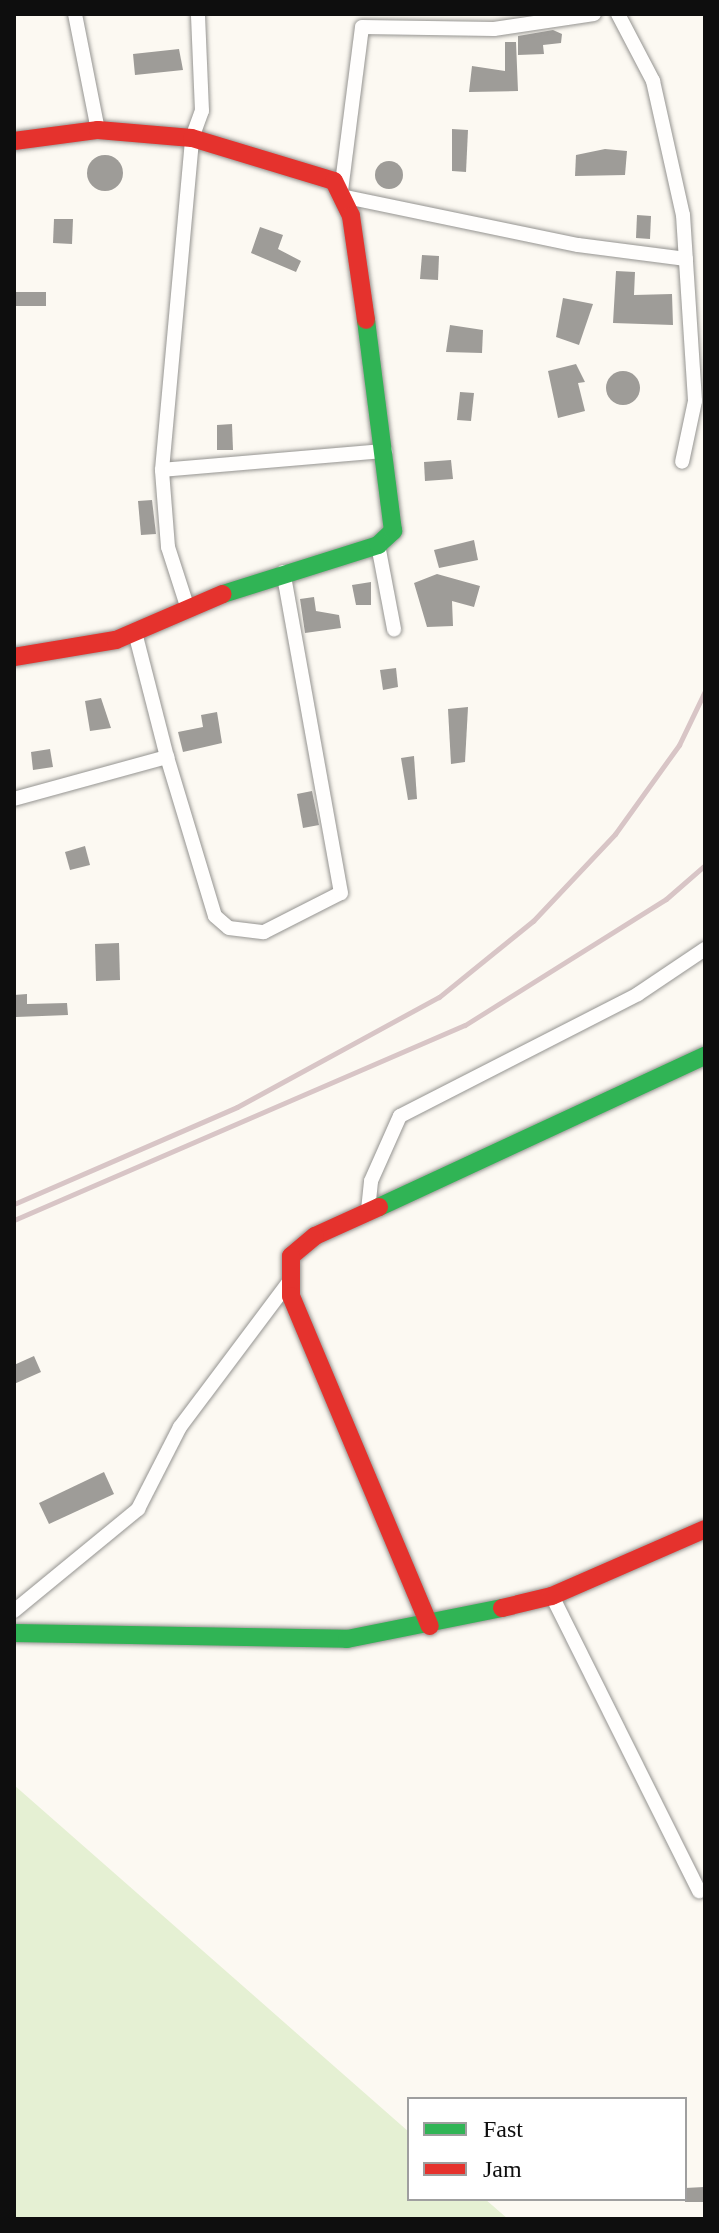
<!DOCTYPE html>
<html>
<head>
<meta charset="utf-8">
<style>
	body { margin:0 }
	#map { position:relative; width:719px; height:2233px; overflow:hidden; background:#fcf9f2; font-family:"Times New Roman",serif }
	div>[style] { position:absolute }
	.green>* { inset:0; background:#e5f0d3 }
	.building>* { inset:0; background:#9e9c98 }
	.round { border-radius:50% }
	.roads { filter:drop-shadow(0 0 2px #959491) drop-shadow(0 0 2px #959491) }
	.street>* { height:14px; margin:-7px; padding:0 7px; transform-origin:7px; border-radius:7px; background:#fffefd }
	.fast>* { height:18px; margin:-9px; padding:0 9px; transform-origin:9px; border-radius:9px; background:#30b455 }
	.jam>* { height:18px; margin:-9px; padding:0 9px; transform-origin:9px; border-radius:9px; background:#e5322d }
	.rail>* { height:5px; margin:-2.5px; padding:0 2.5px; transform-origin:2.5px; border-radius:2.5px; background:#d8c5c6 }
	span { translate:-50% -50%; white-space:nowrap; text-align:center; line-height:1.15; -webkit-text-stroke:8px #fff; paint-order:stroke }
	.frame { position:absolute; inset:0; border:16px solid #0e0e0e; pointer-events:none }
	.legend { position:absolute; left:407px; top:2097px; width:280px; height:104px; box-sizing:border-box; background:#fff; border:2px solid #9f9f9f; margin:0; padding:10px 14px; list-style:none; font-size:24px; color:#0e0e0e }
	.legend li { display:flex; align-items:center; gap:16px; height:40px }
	.legend b { width:40px; border:2px solid #9f9f9f }
</style>
</head>
<body>
<div id="map">
	<div class="green">
		<div style="clip-path:polygon(14px 1785px,409px 2132px,409px 2199px,485px 2199px,508px 2219px,14px 2219px)"></div>
	</div>
	<div class="building">
		<div style="clip-path:polygon(553px 30px,562px 34px,561px 43px,543px 45px,544px 54px,518px 55px,518px 36px)"></div>
		<div style="clip-path:polygon(505px 42px,516px 42px,518px 91px,469px 92px,472px 66px,505px 71px)"></div>
		<div style="clip-path:polygon(179px 49px,183px 70px,135px 75px,133px 54px)"></div>
		<div style="clip-path:polygon(452px 129px,468px 130px,466px 172px,452px 171px)"></div>
		<div style="clip-path:polygon(605px 149px,627px 151px,625px 175px,575px 176px,576px 155px)"></div>
		<div class="round" style="left:87px;top:155px;width:36px;height:36px"></div>
		<div class="round" style="left:375px;top:161px;width:28px;height:28px"></div>
		<div style="clip-path:polygon(637px 215px,651px 216px,650px 239px,636px 238px)"></div>
		<div style="clip-path:polygon(54px 219px,73px 219px,72px 244px,53px 243px)"></div>
		<div style="clip-path:polygon(260px 227px,283px 235px,278px 249px,301px 261px,296px 272px,251px 253px)"></div>
		<div style="clip-path:polygon(422px 255px,439px 256px,438px 280px,420px 279px)"></div>
		<div style="clip-path:polygon(616px 271px,635px 272px,634px 295px,672px 294px,673px 325px,613px 323px)"></div>
		<div style="clip-path:polygon(16px 292px,46px 292px,46px 306px,16px 306px)"></div>
		<div style="clip-path:polygon(563px 298px,593px 304px,579px 345px,556px 337px)"></div>
		<div style="clip-path:polygon(450px 325px,483px 330px,482px 353px,446px 352px)"></div>
		<div style="clip-path:polygon(576px 364px,585px 382px,578px 383px,585px 411px,558px 418px,548px 371px)"></div>
		<div class="round" style="left:606px;top:371px;width:34px;height:34px"></div>
		<div style="clip-path:polygon(460px 392px,474px 393px,471px 421px,457px 420px)"></div>
		<div style="clip-path:polygon(232px 424px,233px 450px,217px 450px,217px 425px)"></div>
		<div style="clip-path:polygon(451px 460px,453px 479px,425px 481px,424px 462px)"></div>
		<div style="clip-path:polygon(152px 500px,156px 534px,141px 535px,138px 501px)"></div>
		<div style="clip-path:polygon(474px 540px,478px 560px,439px 568px,434px 550px)"></div>
		<div style="clip-path:polygon(437px 574px,480px 586px,474px 607px,452px 601px,453px 626px,427px 627px,414px 583px)"></div>
		<div style="clip-path:polygon(371px 582px,371px 605px,356px 605px,352px 585px)"></div>
		<div style="clip-path:polygon(314px 597px,316px 611px,339px 615px,341px 628px,305px 633px,300px 599px)"></div>
		<div style="clip-path:polygon(396px 668px,398px 687px,383px 690px,380px 670px)"></div>
		<div style="clip-path:polygon(101px 698px,111px 728px,90px 731px,85px 701px)"></div>
		<div style="clip-path:polygon(468px 707px,465px 762px,451px 764px,448px 709px)"></div>
		<div style="clip-path:polygon(217px 712px,222px 743px,183px 752px,178px 732px,203px 727px,201px 715px)"></div>
		<div style="clip-path:polygon(50px 749px,53px 767px,33px 770px,31px 752px)"></div>
		<div style="clip-path:polygon(414px 756px,417px 799px,408px 800px,401px 758px)"></div>
		<div style="clip-path:polygon(312px 791px,319px 825px,303px 828px,297px 794px)"></div>
		<div style="clip-path:polygon(85px 846px,90px 865px,70px 870px,65px 852px)"></div>
		<div style="clip-path:polygon(119px 943px,120px 980px,96px 981px,95px 944px)"></div>
		<div style="clip-path:polygon(27px 994px,27px 1004px,67px 1003px,68px 1015px,16px 1017px,14px 995px)"></div>
		<div style="clip-path:polygon(34px 1356px,41px 1372px,14px 1384px,14px 1365px)"></div>
		<div style="clip-path:polygon(104px 1472px,114px 1494px,49px 1524px,39px 1503px)"></div>
		<div style="clip-path:polygon(704px 2187px,705px 2202px,685px 2202px,685px 2188px)"></div>
	</div>
	<div class="roads">
		<div class="street">
			<div style="left:75px;top:14px;width:118px;rotate:78.8deg"></div>
			<div style="left:618px;top:14px;width:76px;rotate:62.4deg"></div>
			<div style="left:653px;top:81px;width:137px;rotate:77.4deg"></div>
			<div style="left:683px;top:215px;width:186px;rotate:86.3deg"></div>
			<div style="left:695px;top:401px;width:62px;rotate:102deg"></div>
			<div style="left:341px;top:191px;width:165px;rotate:-82.7deg"></div>
			<div style="left:362px;top:27px;width:132px;rotate:0.9deg"></div>
			<div style="left:494px;top:29px;width:101px;rotate:-8.5deg"></div>
			<div style="left:346px;top:197px;width:237px;rotate:11.7deg"></div>
			<div style="left:578px;top:245px;width:109px;rotate:7.4deg"></div>
			<div style="left:162px;top:470px;width:224px;rotate:-4.9deg"></div>
			<div style="left:378px;top:545px;width:86px;rotate:79.2deg"></div>
			<div style="left:188px;top:609px;width:65px;rotate:-107.9deg"></div>
			<div style="left:168px;top:547px;width:77px;rotate:-94.5deg"></div>
			<div style="left:162px;top:470px;width:333px;rotate:-84.8deg"></div>
			<div style="left:192px;top:138px;width:29px;rotate:-70deg"></div>
			<div style="left:202px;top:111px;width:97px;rotate:-92.4deg"></div>
			<div style="left:167px;top:757px;width:166px;rotate:73.2deg"></div>
			<div style="left:215px;top:916px;width:18px;rotate:41deg"></div>
			<div style="left:229px;top:928px;width:35px;rotate:7deg"></div>
			<div style="left:264px;top:932px;width:86px;rotate:-26.9deg"></div>
			<div style="left:341px;top:893px;width:326px;rotate:-100.2deg"></div>
			<div style="left:14px;top:799px;width:159px;rotate:-15.4deg"></div>
			<div style="left:167px;top:757px;width:129px;rotate:-104.4deg"></div>
			<div style="left:368px;top:1210px;width:29px;rotate:-84deg"></div>
			<div style="left:371px;top:1181px;width:71px;rotate:-66deg"></div>
			<div style="left:400px;top:1116px;width:267px;rotate:-27.1deg"></div>
			<div style="left:638px;top:994px;width:81px;rotate:-33.9deg"></div>
			<div style="left:552px;top:1596px;width:330px;rotate:63.5deg"></div>
			<div style="left:14px;top:1611px;width:161px;rotate:-39.4deg"></div>
			<div style="left:138px;top:1509px;width:92px;rotate:-62.9deg"></div>
			<div style="left:180px;top:1427px;width:181px;rotate:-53.1deg"></div>
		</div>
		<div class="fast">
			<div style="left:223px;top:594px;width:163px;rotate:-17.5deg"></div>
			<div style="left:378px;top:545px;width:21px;rotate:-43deg"></div>
			<div style="left:393px;top:531px;width:213px;rotate:-97.3deg"></div>
			<div style="left:379px;top:1207px;width:359px;rotate:-24.9deg"></div>
			<div style="left:14px;top:1633px;width:333px;rotate:1deg"></div>
			<div style="left:347px;top:1639px;width:158px;rotate:-11.3deg"></div>
		</div>
		<div class="jam">
			<div style="left:14px;top:141px;width:85px;rotate:-7.5deg"></div>
			<div style="left:98px;top:130px;width:94px;rotate:4.9deg"></div>
			<div style="left:192px;top:138px;width:148px;rotate:16.8deg"></div>
			<div style="left:334px;top:181px;width:39px;rotate:64deg"></div>
			<div style="left:351px;top:216px;width:105px;rotate:81.8deg"></div>
			<div style="left:14px;top:657px;width:103px;rotate:-9.5deg"></div>
			<div style="left:116px;top:640px;width:116px;rotate:-23.3deg"></div>
			<div style="left:379px;top:1207px;width:70px;rotate:155.6deg"></div>
			<div style="left:315px;top:1236px;width:31px;rotate:140deg"></div>
			<div style="left:291px;top:1256px;width:40px;rotate:90deg"></div>
			<div style="left:291px;top:1296px;width:358px;rotate:67.2deg"></div>
			<div style="left:502px;top:1608px;width:51px;rotate:-13.5deg"></div>
			<div style="left:552px;top:1596px;width:167px;rotate:-23.6deg"></div>
		</div>
	</div>
	<div class="rail">
		<div style="left:14px;top:1204px;width:243px;rotate:-23.5deg"></div>
		<div style="left:237px;top:1107px;width:230px;rotate:-28.6deg"></div>
		<div style="left:439px;top:997px;width:121px;rotate:-39deg"></div>
		<div style="left:533px;top:921px;width:120px;rotate:-46.7deg"></div>
		<div style="left:615px;top:834px;width:110px;rotate:-54.3deg"></div>
		<div style="left:679px;top:745px;width:60px;rotate:-64.3deg"></div>
		<div style="left:14px;top:1220px;width:491px;rotate:-23.4deg"></div>
		<div style="left:465px;top:1025px;width:237px;rotate:-32.1deg"></div>
		<div style="left:666px;top:899px;width:52px;rotate:-41.1deg"></div>
	</div>
	<div class="frame"></div>
	<ul class="legend">
	<li><b style="height:10px;background:#30b455"></b>Fast</li>
	<li><b style="height:10px;background:#e5322d"></b>Jam</li>
	</ul>
</div>
</body>
</html>
